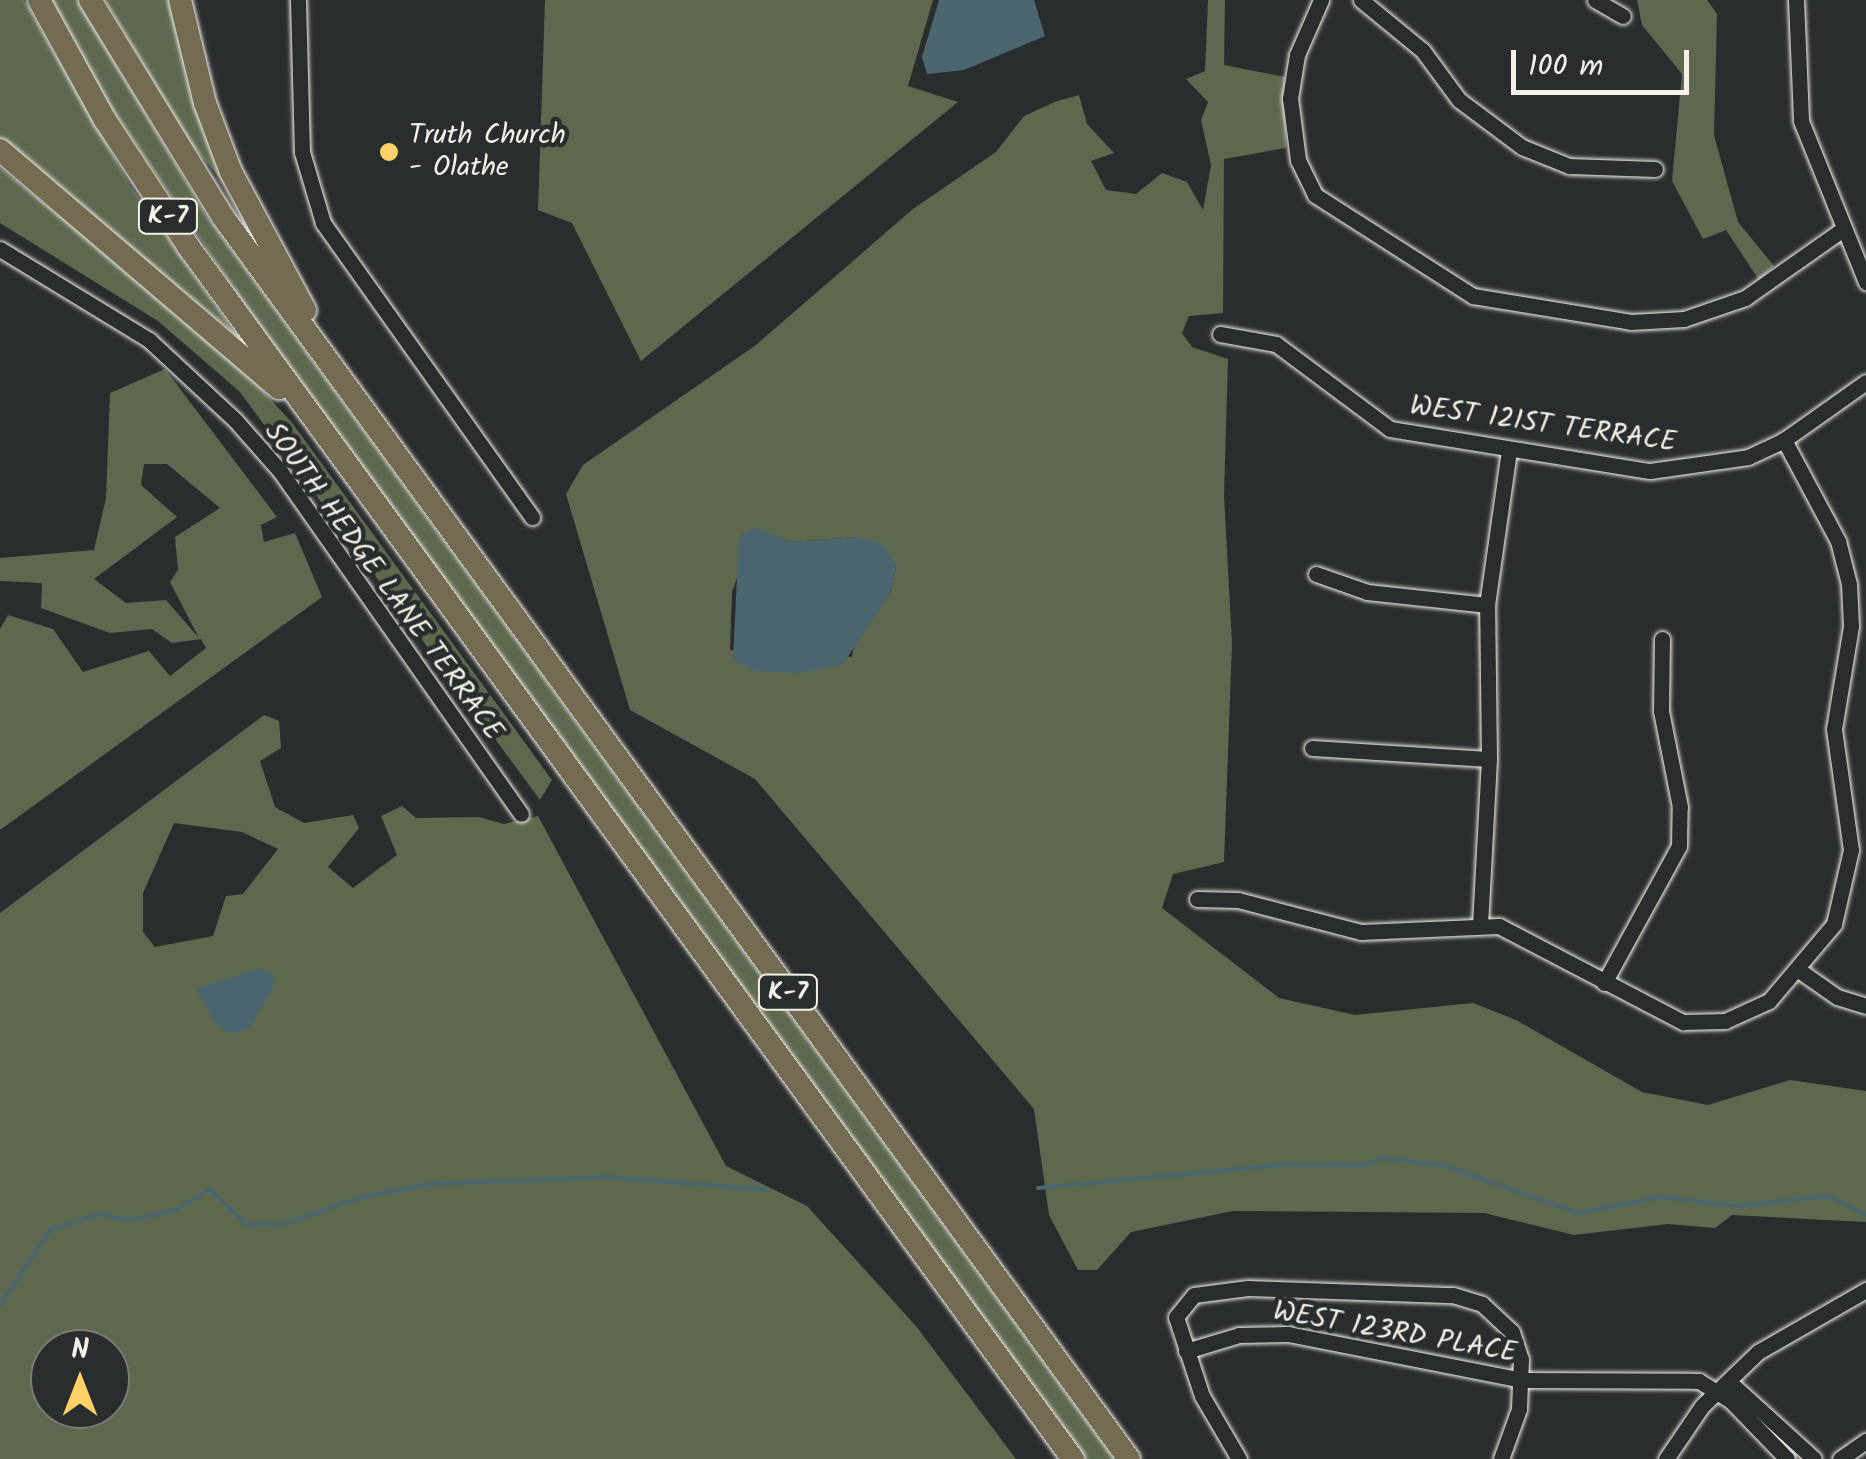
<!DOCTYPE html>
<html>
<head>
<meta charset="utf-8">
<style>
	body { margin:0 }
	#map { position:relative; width:1866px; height:1459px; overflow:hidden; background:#2a2d2e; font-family:Kalam,sans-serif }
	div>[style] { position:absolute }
	.green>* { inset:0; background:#5d684f }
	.water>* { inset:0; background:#4c6670 }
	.stream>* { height:4px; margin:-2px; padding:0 2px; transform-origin:2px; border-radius:2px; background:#4c6670 }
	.roads { filter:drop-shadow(0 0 2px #f4f1e8) drop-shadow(0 0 2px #f4f1e8) }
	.minor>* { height:15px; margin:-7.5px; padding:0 7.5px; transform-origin:7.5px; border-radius:7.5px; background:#2a2d2e }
	.highway>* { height:22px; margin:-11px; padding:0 11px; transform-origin:11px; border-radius:11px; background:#736b52 }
	.dots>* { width:28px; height:28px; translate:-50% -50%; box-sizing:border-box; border:5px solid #2a2d2e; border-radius:50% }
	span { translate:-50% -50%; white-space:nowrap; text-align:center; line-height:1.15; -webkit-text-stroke:9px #2a2d2e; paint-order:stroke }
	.shield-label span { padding:2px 8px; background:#2a2d2e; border:2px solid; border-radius:8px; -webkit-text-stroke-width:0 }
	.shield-label { font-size:25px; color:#f4f1e8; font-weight:700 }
	.poi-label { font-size:28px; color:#f4f1e8 }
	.left { translate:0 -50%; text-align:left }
	.street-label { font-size:28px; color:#f4f1e8 }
	.north { position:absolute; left:30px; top:1329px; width:100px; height:100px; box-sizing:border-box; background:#2a2d2e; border:2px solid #7b7b78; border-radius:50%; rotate:0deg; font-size:28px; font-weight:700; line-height:40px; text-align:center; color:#f4f1e8 }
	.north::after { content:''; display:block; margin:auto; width:35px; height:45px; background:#ffd166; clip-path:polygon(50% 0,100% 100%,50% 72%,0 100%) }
	.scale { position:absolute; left:1511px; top:50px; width:178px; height:45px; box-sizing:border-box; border:5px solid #f4f1e8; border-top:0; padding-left:12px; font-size:30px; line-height:35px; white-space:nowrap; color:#f4f1e8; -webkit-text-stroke:8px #2a2d2e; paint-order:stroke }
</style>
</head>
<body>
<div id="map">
	<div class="green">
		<div style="clip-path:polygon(0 0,24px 0,130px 185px,237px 336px,0 140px)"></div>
		<div style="clip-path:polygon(52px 0,77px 0,207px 216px,1114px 1459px,1086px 1459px,249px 311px,108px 103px)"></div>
		<div style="clip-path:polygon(105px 0,173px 0,236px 197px,190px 143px)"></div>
		<div style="clip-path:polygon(545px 0,933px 0,908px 86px,958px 102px,641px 361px,572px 223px,538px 210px)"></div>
		<div style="clip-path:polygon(evenodd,1208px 0,1225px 0,1224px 65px,1285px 77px,1286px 148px,1224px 159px,1223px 313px,1189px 316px,1182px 333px,1192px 347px,1228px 359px,1224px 495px,1232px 643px,1224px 862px,1173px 874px,1162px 908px,1279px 998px,1355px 1015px,1473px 1003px,1516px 1020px,1642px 1092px,1708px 1105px,1790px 1080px,1866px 1091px,1866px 1222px,1732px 1215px,1715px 1228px,1668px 1224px,1574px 1235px,1484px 1213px,1233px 1211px,1131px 1232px,1097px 1270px,1078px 1270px,1049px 1215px,1034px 1109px,755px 779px,630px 710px,566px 494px,583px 465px,756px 345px,913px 209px,996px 152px,1024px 116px,1057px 101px,1079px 95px,1087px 124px,1114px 153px,1091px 161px,1106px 190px,1136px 194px,1162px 173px,1187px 182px,1203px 210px,1211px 165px,1201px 120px,1208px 102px,1186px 79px,1205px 71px,1208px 0,755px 528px,791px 542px,857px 537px,896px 566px,891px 592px,855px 637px,852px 657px,730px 650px,732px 592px,755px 528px)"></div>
		<div style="clip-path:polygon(1637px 0,1707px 0,1717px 14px,1714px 135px,1738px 222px,1774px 266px,1759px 280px,1726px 230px,1703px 239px,1672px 181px,1682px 74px,1642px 25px)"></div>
		<div style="clip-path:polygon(0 168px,227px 351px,293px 424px,552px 780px,540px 800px,240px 392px,158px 321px,0 223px)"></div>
		<div style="clip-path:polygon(evenodd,165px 369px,277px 517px,261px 525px,264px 542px,295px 533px,322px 597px,0 830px,0 629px,8px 615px,53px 629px,83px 672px,149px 651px,170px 676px,206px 648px,201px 639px,172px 643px,152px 629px,110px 633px,41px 608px,42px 583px,0 581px,0 558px,94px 550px,106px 498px,110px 393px,165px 369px,144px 464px,167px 464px,220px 508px,175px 537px,178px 570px,170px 582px,199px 638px,166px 600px,126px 603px,94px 579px,177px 517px,141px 485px,144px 464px)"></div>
		<div style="clip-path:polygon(evenodd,264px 715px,279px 721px,281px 748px,260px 761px,275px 807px,304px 823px,353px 815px,359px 828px,328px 867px,353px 888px,397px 855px,381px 816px,402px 806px,416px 818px,479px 817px,504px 824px,538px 816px,726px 1166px,807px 1206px,916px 1326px,1016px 1459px,0 1459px,0 913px,264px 715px,174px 823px,242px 832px,278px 849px,243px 894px,226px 896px,213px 936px,155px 947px,143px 932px,143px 893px,174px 823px,264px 715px,50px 1349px,110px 1349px,110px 1409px,50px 1409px,50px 1349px)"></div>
	</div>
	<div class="water">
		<div style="clip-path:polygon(939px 0,1034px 0,1045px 36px,964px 70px,927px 74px,922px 57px)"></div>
		<div style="clip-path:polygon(755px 527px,791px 542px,857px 537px,882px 543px,896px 566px,891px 592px,843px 664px,800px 673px,754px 671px,733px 660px,739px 536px)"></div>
		<div style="clip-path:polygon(259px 968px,273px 974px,273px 988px,248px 1030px,230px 1033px,216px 1025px,196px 989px)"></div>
	</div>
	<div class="stream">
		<div style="left:1038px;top:1188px;width:254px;rotate:-5.4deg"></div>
		<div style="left:1291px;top:1164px;width:76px;rotate:0.8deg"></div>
		<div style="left:1367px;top:1165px;width:16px;rotate:-27deg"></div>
		<div style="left:1381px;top:1158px;width:61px;rotate:6.5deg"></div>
		<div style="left:1442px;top:1165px;width:144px;rotate:19.4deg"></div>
		<div style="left:1578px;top:1213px;width:85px;rotate:-10.9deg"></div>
		<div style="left:1661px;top:1197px;width:77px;rotate:6.8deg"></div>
		<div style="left:1737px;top:1206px;width:92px;rotate:-6.3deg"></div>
		<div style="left:1828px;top:1196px;width:42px;rotate:26.6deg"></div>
		<div style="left:0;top:1305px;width:90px;rotate:-56.3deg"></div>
		<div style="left:50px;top:1230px;width:51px;rotate:-18.4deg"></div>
		<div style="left:98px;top:1214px;width:33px;rotate:11deg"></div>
		<div style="left:130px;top:1220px;width:45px;rotate:-11.6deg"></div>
		<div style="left:174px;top:1211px;width:42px;rotate:-31.4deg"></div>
		<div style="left:210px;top:1189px;width:49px;rotate:45deg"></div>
		<div style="left:245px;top:1224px;width:35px;rotate:2deg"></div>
		<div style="left:280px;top:1225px;width:87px;rotate:-18.9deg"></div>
		<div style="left:362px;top:1197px;width:70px;rotate:-10.7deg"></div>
		<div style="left:431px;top:1184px;width:177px;rotate:-2.3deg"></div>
		<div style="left:608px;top:1177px;width:158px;rotate:4.7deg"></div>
	</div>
	<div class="roads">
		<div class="minor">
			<div style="left:298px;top:0;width:152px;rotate:88.5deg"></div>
			<div style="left:302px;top:152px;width:74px;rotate:73.5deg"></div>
			<div style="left:323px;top:223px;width:361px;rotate:54.6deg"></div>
			<div style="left:1321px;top:0;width:60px;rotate:113.6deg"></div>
			<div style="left:1297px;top:55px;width:44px;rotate:99.2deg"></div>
			<div style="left:1290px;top:98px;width:63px;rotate:82.6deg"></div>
			<div style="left:1298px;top:160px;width:39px;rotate:64deg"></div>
			<div style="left:1315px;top:195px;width:188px;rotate:32.6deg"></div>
			<div style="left:1473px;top:296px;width:160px;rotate:9.3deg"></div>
			<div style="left:1631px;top:322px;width:53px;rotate:-3.2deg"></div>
			<div style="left:1684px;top:319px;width:65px;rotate:-19deg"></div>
			<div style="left:1745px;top:298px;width:120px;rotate:-35.1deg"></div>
			<div style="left:1361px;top:0;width:80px;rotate:39.4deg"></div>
			<div style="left:1423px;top:51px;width:61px;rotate:53.7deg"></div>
			<div style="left:1459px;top:100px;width:79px;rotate:36.7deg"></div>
			<div style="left:1522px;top:147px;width:51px;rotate:22deg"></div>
			<div style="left:1569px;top:166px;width:86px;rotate:2deg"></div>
			<div style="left:1595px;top:0;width:32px;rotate:30deg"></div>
			<div style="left:1796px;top:0;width:121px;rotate:87.6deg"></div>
			<div style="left:1801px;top:121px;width:174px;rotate:68deg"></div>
			<div style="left:0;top:249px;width:175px;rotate:31.4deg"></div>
			<div style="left:149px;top:340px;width:117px;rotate:42.9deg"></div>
			<div style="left:235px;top:420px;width:68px;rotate:48.6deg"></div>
			<div style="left:280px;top:471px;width:419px;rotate:54.9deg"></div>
			<div style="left:1220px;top:334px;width:57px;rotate:10.1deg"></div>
			<div style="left:1276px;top:344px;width:142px;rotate:36.7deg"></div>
			<div style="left:1390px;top:429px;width:263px;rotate:9.2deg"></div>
			<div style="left:1650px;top:471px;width:99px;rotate:-8.1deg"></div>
			<div style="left:1748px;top:457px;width:40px;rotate:-25deg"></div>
			<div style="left:1784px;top:440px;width:100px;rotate:-35.3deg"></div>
			<div style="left:1316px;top:574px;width:54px;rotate:19.4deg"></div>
			<div style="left:1367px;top:592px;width:121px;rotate:6.2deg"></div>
			<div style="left:1312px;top:748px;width:177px;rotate:3.6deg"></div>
			<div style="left:1197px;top:899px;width:41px;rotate:1.4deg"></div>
			<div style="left:1238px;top:900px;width:127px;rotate:14.6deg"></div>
			<div style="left:1361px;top:932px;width:138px;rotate:-2.5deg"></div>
			<div style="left:1499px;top:926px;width:208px;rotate:27.6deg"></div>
			<div style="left:1683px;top:1022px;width:42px;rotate:-1.4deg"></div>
			<div style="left:1725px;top:1021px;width:48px;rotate:-24.4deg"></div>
			<div style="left:1769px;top:1001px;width:101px;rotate:-49.8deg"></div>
			<div style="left:1834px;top:924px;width:76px;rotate:-77.1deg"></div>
			<div style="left:1851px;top:850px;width:122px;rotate:-98deg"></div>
			<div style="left:1834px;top:729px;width:104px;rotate:-80.6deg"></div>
			<div style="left:1851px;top:626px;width:42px;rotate:-92.7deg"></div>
			<div style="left:1849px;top:584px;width:44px;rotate:-104.3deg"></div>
			<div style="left:1838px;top:541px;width:115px;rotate:-118.1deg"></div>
			<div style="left:1480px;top:925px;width:166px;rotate:-86.9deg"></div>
			<div style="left:1489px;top:759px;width:154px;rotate:-90.7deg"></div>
			<div style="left:1487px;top:605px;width:156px;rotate:-81.9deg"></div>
			<div style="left:1800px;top:971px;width:45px;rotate:35.1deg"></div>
			<div style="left:1837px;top:997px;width:30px;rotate:17deg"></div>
			<div style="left:1604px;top:983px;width:156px;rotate:-61.3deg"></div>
			<div style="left:1679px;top:846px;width:39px;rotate:-89deg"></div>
			<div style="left:1680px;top:807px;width:98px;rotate:-101.2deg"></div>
			<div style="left:1661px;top:711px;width:72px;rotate:-89.2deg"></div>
			<div style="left:1186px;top:1351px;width:55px;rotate:-16.8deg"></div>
			<div style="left:1239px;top:1335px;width:49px;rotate:-1.2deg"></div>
			<div style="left:1288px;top:1334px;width:238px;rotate:11.1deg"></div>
			<div style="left:1522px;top:1380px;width:177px;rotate:0.3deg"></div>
			<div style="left:1699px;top:1381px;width:39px;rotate:32deg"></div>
			<div style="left:1732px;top:1402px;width:79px;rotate:46deg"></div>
			<div style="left:1717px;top:1390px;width:19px;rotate:-6deg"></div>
			<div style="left:1736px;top:1388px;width:105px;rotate:42.3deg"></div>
			<div style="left:1239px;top:1459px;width:73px;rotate:-120.4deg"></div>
			<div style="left:1202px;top:1396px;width:83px;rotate:-108.2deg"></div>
			<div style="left:1176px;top:1317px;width:28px;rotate:-51deg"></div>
			<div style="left:1194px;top:1295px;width:54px;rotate:-7.4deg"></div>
			<div style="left:1248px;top:1288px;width:205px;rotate:2deg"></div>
			<div style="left:1453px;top:1295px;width:30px;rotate:17deg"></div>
			<div style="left:1482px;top:1304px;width:41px;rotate:43deg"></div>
			<div style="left:1512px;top:1332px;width:28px;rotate:72deg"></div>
			<div style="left:1521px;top:1359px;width:50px;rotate:92.3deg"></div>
			<div style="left:1519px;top:1409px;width:53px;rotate:109.8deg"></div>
			<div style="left:1666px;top:1459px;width:64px;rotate:-55.8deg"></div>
			<div style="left:1702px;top:1406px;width:78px;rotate:-44deg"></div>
			<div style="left:1758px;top:1352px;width:125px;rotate:-29.9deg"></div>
			<div style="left:1840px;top:1459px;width:32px;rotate:-35deg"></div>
		</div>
		<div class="highway">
			<div style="left:39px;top:0;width:137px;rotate:61.2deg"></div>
			<div style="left:105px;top:120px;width:151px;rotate:56.6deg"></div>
			<div style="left:188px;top:246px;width:1502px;rotate:53.89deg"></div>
			<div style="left:90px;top:0;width:255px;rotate:58.5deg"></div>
			<div style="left:223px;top:217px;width:1537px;rotate:53.89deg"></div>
			<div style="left:180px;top:0;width:106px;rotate:76.4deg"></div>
			<div style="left:205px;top:103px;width:74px;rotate:69.4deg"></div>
			<div style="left:231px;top:172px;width:157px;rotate:61.8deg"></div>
			<div style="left:0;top:150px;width:367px;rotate:40.5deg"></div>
		</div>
	</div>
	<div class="dots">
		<div style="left:389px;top:152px;background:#ffd166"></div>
	</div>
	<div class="shield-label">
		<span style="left:168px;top:216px">K-7</span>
		<span style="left:788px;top:992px">K-7</span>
	</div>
	<div class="poi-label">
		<span class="left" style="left:409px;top:152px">Truth Church<br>- Olathe</span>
	</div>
	<div class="street-label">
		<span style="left:1543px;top:425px;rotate:8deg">WEST 121ST TERRACE</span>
		<span style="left:383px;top:582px;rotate:54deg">SOUTH HEDGE LANE TERRACE</span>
		<span style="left:1395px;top:1333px;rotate:10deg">WEST 123RD PLACE</span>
	</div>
	<div class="north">N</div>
	<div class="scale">100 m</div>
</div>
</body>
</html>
